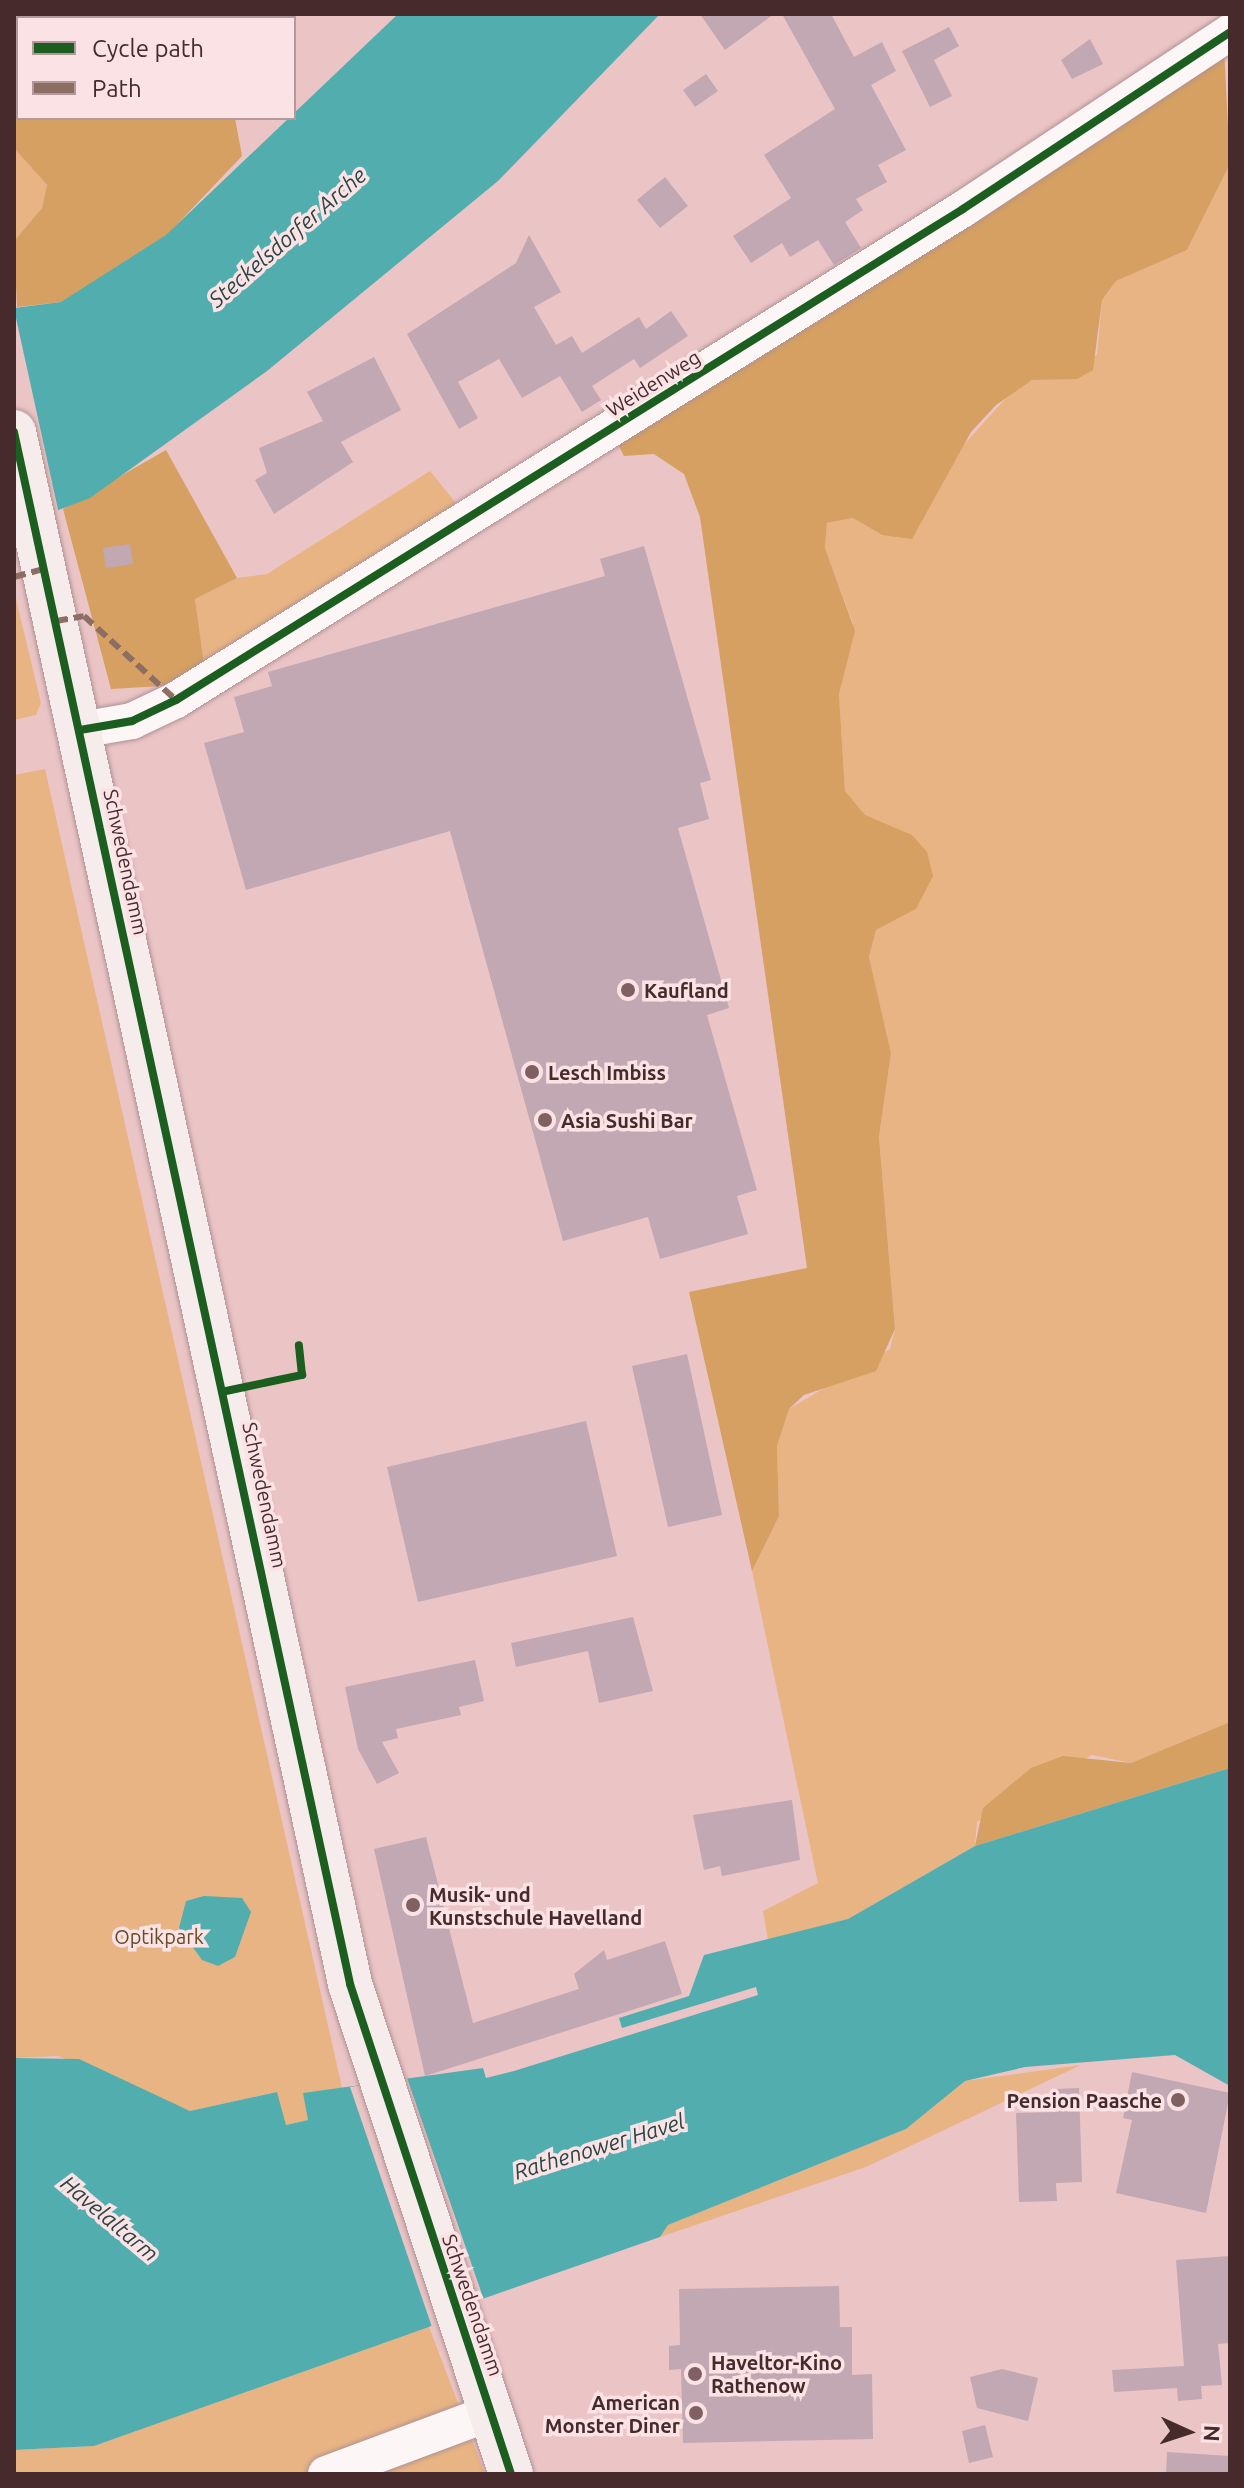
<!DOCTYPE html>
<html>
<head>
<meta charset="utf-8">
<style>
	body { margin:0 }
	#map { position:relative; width:1244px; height:2488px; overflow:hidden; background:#ebc4c6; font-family:Ubuntu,sans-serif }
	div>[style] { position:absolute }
	.green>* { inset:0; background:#e8b483 }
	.forest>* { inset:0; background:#d5a061 }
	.water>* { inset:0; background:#52aeae }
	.pier>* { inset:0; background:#ebc4c6 }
	.building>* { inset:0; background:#c1a8b3 }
	.roads { filter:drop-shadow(0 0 2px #af9193) drop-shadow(0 0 2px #af9193) }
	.minor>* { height:36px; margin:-18px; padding:0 18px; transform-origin:18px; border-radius:18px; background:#fcf6f6 }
	.major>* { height:44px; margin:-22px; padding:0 22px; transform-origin:22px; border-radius:22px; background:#f6ecec }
	.quiet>* { height:6px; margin-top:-3px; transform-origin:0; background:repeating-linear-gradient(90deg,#8d6e63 0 12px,transparent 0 18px) }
	.cycleway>* { height:8px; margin:-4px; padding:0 4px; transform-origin:4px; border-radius:4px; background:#1b5e20 }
	.dots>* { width:22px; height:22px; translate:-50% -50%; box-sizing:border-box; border:4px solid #fbe3e5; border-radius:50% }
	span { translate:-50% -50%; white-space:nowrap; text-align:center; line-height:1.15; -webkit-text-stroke:7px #fbe3e5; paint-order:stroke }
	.street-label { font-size:20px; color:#462a2c }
	.poi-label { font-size:20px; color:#462a2c; font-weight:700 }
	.left { translate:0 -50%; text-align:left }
	.right { translate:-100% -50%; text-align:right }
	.park-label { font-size:20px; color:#664a23 }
	.water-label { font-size:22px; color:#294544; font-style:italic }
	.frame { position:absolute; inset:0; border:16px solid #462a2c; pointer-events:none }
	.legend { position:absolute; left:16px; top:16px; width:280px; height:104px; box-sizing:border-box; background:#fbe3e5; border:2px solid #b3999b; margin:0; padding:10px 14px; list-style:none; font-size:24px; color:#462a2c }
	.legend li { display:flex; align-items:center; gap:16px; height:40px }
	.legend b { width:40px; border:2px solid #b3999b }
	.north { position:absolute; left:1148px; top:2392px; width:80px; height:80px; -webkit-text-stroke:6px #fbe3e5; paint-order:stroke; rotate:93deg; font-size:22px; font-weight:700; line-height:32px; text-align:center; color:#462a2c }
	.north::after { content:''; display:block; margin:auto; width:28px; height:36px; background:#462a2c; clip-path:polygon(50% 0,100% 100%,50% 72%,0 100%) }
</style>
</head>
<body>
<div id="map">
	<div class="green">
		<div style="clip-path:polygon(14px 148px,47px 185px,42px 208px,14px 241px)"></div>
		<div style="clip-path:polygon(1230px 164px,1230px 1722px,1131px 1763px,1092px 1755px,977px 1822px,975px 1846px,848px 1919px,768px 1940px,763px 1911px,818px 1883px,752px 1571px,779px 1516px,777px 1446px,789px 1409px,890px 1349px,895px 1329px,879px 1135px,891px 1053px,869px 957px,876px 930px,916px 909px,845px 791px,839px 694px,853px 624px,825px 548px,827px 523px,853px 518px,882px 535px,1016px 387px,1097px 355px,1102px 300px,1116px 281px,1187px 250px)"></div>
		<div style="clip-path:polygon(430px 471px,460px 508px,204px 664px,195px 599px,237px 578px,267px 574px)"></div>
		<div style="clip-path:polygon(14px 591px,41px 703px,36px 715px,14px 720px)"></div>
		<div style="clip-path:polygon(45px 769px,343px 2092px,304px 2093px,309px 2120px,285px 2125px,276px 2092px,190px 2111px,58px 2056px,14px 2058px,14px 775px)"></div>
		<div style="clip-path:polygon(1081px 2065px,866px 2167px,660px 2237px,668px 2225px,906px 2129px,965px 2081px)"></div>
		<div style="clip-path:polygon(429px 2327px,485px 2474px,14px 2474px,14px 2450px,94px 2446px)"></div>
	</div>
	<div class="forest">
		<div style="clip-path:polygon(14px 14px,216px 14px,18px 18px,18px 118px,235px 118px,242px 156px,167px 235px,112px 275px,61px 302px,17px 307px,14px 241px,42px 208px,47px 185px,14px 148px)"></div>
		<div style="clip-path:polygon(1224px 48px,1230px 164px,1187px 250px,1116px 281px,1102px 300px,1093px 370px,1077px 379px,1032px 380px,996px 405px,971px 432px,912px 539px,882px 535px,853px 518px,827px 523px,825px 548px,855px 631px,839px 694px,845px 791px,865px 815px,912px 835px,927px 852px,933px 876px,916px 909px,876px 930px,869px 957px,891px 1053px,879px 1136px,895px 1329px,876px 1371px,804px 1395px,789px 1409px,777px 1446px,779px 1516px,752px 1571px,689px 1292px,807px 1268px,700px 517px,684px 474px,654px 454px,624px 456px,615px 439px)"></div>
		<div style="clip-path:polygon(166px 450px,237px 578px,195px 599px,204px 664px,162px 686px,111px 689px,63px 509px)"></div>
		<div style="clip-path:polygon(1230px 1722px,1230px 1768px,975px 1846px,983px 1808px,1031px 1768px,1063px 1756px,1131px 1763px)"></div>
	</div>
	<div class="water">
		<div style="clip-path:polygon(398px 14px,660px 14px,498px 181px,267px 371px,90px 498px,14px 527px,14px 308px,61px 302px,166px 235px)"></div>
		<div style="clip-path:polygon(1230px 1768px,1230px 2086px,1175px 2055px,1025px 2067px,965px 2081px,906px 2129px,668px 2225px,660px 2237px,485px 2298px,429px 2327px,94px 2446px,14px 2450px,14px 2058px,79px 2059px,190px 2111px,277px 2092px,286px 2125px,308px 2120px,303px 2093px,483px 2068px,486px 2078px,514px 2071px,758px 1995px,756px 1987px,622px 2028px,619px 2018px,689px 1996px,704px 1955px,848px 1919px,975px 1846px)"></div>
		<div style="clip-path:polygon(204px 1896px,242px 1898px,251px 1912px,235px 1957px,218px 1966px,202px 1960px,179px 1928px,186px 1901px)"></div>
	</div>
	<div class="pier">
		<div style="clip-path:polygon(14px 309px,59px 514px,14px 531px)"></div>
		<div style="clip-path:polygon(407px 2078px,485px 2303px,433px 2330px,350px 2087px)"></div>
	</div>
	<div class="building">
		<div style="clip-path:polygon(700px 14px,774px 14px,725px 50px)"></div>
		<div style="clip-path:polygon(782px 14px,831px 14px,854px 57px,882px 42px,896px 71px,871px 85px,906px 150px,878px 165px,887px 182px,856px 199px,863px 210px,845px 222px,861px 248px,834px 265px,818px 240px,790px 257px,782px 243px,751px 263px,733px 236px,791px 198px,764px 155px,835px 109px)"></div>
		<div style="clip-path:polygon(949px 27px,959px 46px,934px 60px,952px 96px,930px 107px,902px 51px)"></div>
		<div style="clip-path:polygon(1090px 39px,1103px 64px,1072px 79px,1061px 60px)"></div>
		<div style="clip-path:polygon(706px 74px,718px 91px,695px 107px,683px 90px)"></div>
		<div style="clip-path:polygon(665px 177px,688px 206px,660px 228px,637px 200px)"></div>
		<div style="clip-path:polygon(529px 235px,561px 292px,534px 307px,556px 345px,572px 336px,582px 353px,639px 317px,646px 329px,671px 311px,688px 336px,640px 368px,634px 359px,592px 386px,601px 400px,582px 412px,560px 376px,522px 398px,499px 359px,458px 382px,478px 418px,459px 429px,407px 334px,516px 263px)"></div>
		<div style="clip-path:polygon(374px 357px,401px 410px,341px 442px,353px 462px,274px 514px,255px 480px,267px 473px,259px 448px,323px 421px,307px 392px)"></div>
		<div style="clip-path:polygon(130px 544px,133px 564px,106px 568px,103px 548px)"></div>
		<div style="clip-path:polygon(644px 546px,711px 780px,700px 783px,709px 819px,678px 828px,729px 1008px,707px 1015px,757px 1190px,737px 1196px,748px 1234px,660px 1259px,648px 1217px,563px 1241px,450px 831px,246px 890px,204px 743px,244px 732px,234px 697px,272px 686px,268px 672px,605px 576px,600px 559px)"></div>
		<div style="clip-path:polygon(687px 1354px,722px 1515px,668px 1527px,632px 1366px)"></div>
		<div style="clip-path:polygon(586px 1421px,617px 1556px,418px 1602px,387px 1467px)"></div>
		<div style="clip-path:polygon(633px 1617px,653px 1691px,599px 1703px,588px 1651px,516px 1667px,511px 1643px)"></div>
		<div style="clip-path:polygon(475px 1660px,484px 1701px,459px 1707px,461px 1715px,396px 1729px,398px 1738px,382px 1742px,399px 1773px,377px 1784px,358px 1749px,345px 1687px)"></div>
		<div style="clip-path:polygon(792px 1800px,800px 1860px,722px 1876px,720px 1866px,704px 1870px,693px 1815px)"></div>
		<div style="clip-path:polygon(426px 1837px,473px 2023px,579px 1989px,574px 1974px,604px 1950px,607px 1960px,665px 1941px,682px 1994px,425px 2076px,374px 1849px)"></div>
		<div style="clip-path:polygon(1132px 2072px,1230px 2093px,1206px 2213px,1116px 2193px,1132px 2120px,1123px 2118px)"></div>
		<div style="clip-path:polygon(1079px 2088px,1082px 2182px,1056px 2183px,1057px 2201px,1019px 2202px,1016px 2113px,1056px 2112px,1055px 2089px)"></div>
		<div style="clip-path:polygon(1230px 2256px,1230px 2343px,1218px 2344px,1222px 2385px,1201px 2386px,1202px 2399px,1178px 2401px,1177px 2388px,1114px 2392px,1112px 2370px,1184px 2366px,1176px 2260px)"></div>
		<div style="clip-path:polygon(839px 2286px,840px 2327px,852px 2327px,852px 2375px,872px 2374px,873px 2439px,683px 2443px,681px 2369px,669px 2370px,669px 2346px,680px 2345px,679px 2289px)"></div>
		<div style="clip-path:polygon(1002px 2369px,1038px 2378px,1028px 2421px,977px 2408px,970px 2377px)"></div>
		<div style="clip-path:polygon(985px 2425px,993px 2457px,969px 2463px,962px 2431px)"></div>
		<div style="clip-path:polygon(1167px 2452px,1230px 2456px,1230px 2474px,1166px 2474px)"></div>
	</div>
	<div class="roads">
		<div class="minor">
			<div style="left:80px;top:730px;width:53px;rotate:-9.8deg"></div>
			<div style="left:132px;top:721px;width:49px;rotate:-25.5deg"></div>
			<div style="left:176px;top:700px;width:928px;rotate:-31.96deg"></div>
			<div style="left:963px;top:209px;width:320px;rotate:-33.5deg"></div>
			<div style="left:326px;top:2474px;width:178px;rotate:-20.4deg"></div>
		</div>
		<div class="major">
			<div style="left:14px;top:432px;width:1588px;rotate:77.78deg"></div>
			<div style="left:350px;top:1984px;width:516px;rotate:71.81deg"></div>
		</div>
	</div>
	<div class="quiet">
		<div style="left:14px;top:577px;width:31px;rotate:-15deg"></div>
		<div style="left:56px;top:621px;width:28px;rotate:-10deg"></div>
		<div style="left:84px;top:616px;width:125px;rotate:42.4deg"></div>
	</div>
	<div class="cycleway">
		<div style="left:14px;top:432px;width:1588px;rotate:77.78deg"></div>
		<div style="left:350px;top:1984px;width:516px;rotate:71.81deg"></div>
		<div style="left:80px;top:730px;width:53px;rotate:-9.8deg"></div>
		<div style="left:132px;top:721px;width:49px;rotate:-25.5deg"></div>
		<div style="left:176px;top:700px;width:928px;rotate:-31.96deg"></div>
		<div style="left:963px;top:209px;width:320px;rotate:-33.5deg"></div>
		<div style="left:226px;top:1391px;width:78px;rotate:-11.9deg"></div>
		<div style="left:302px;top:1375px;width:30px;rotate:-96deg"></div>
	</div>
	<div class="dots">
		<div style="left:628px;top:990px;background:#806062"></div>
		<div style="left:532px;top:1072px;background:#806062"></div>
		<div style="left:545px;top:1120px;background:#806062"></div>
		<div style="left:413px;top:1905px;background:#806062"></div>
		<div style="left:1178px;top:2100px;background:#806062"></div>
		<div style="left:695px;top:2374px;background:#806062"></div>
		<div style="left:696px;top:2413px;background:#806062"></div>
	</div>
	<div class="street-label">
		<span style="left:653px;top:383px;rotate:-32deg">Weidenweg</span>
		<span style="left:126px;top:862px;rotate:78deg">Schwedendamm</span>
		<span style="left:265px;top:1495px;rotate:78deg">Schwedendamm</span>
		<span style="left:473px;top:2305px;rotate:71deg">Schwedendamm</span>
	</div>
	<div class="poi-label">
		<span class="left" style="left:644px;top:990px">Kaufland</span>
		<span class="left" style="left:548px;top:1072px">Lesch Imbiss</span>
		<span class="left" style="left:561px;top:1120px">Asia Sushi Bar</span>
		<span class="left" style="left:429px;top:1906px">Musik- und<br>Kunstschule Havelland</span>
		<span class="right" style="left:1162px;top:2100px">Pension Paasche</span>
		<span class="left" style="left:711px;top:2374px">Haveltor-Kino<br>Rathenow</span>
		<span class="right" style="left:680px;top:2414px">American<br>Monster Diner</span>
	</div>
	<div class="park-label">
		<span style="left:159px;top:1936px">Optikpark</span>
	</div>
	<div class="water-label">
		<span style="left:287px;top:237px;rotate:-41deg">Steckelsdorfer Arche</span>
		<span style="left:599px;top:2146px;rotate:-17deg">Rathenower Havel</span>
		<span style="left:110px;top:2218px;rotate:40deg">Havelaltarm</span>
	</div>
	<div class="frame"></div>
	<ul class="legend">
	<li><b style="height:10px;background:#1b5e20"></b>Cycle path</li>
	<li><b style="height:10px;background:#8d6e63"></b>Path</li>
	</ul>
	<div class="north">N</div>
</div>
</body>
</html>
